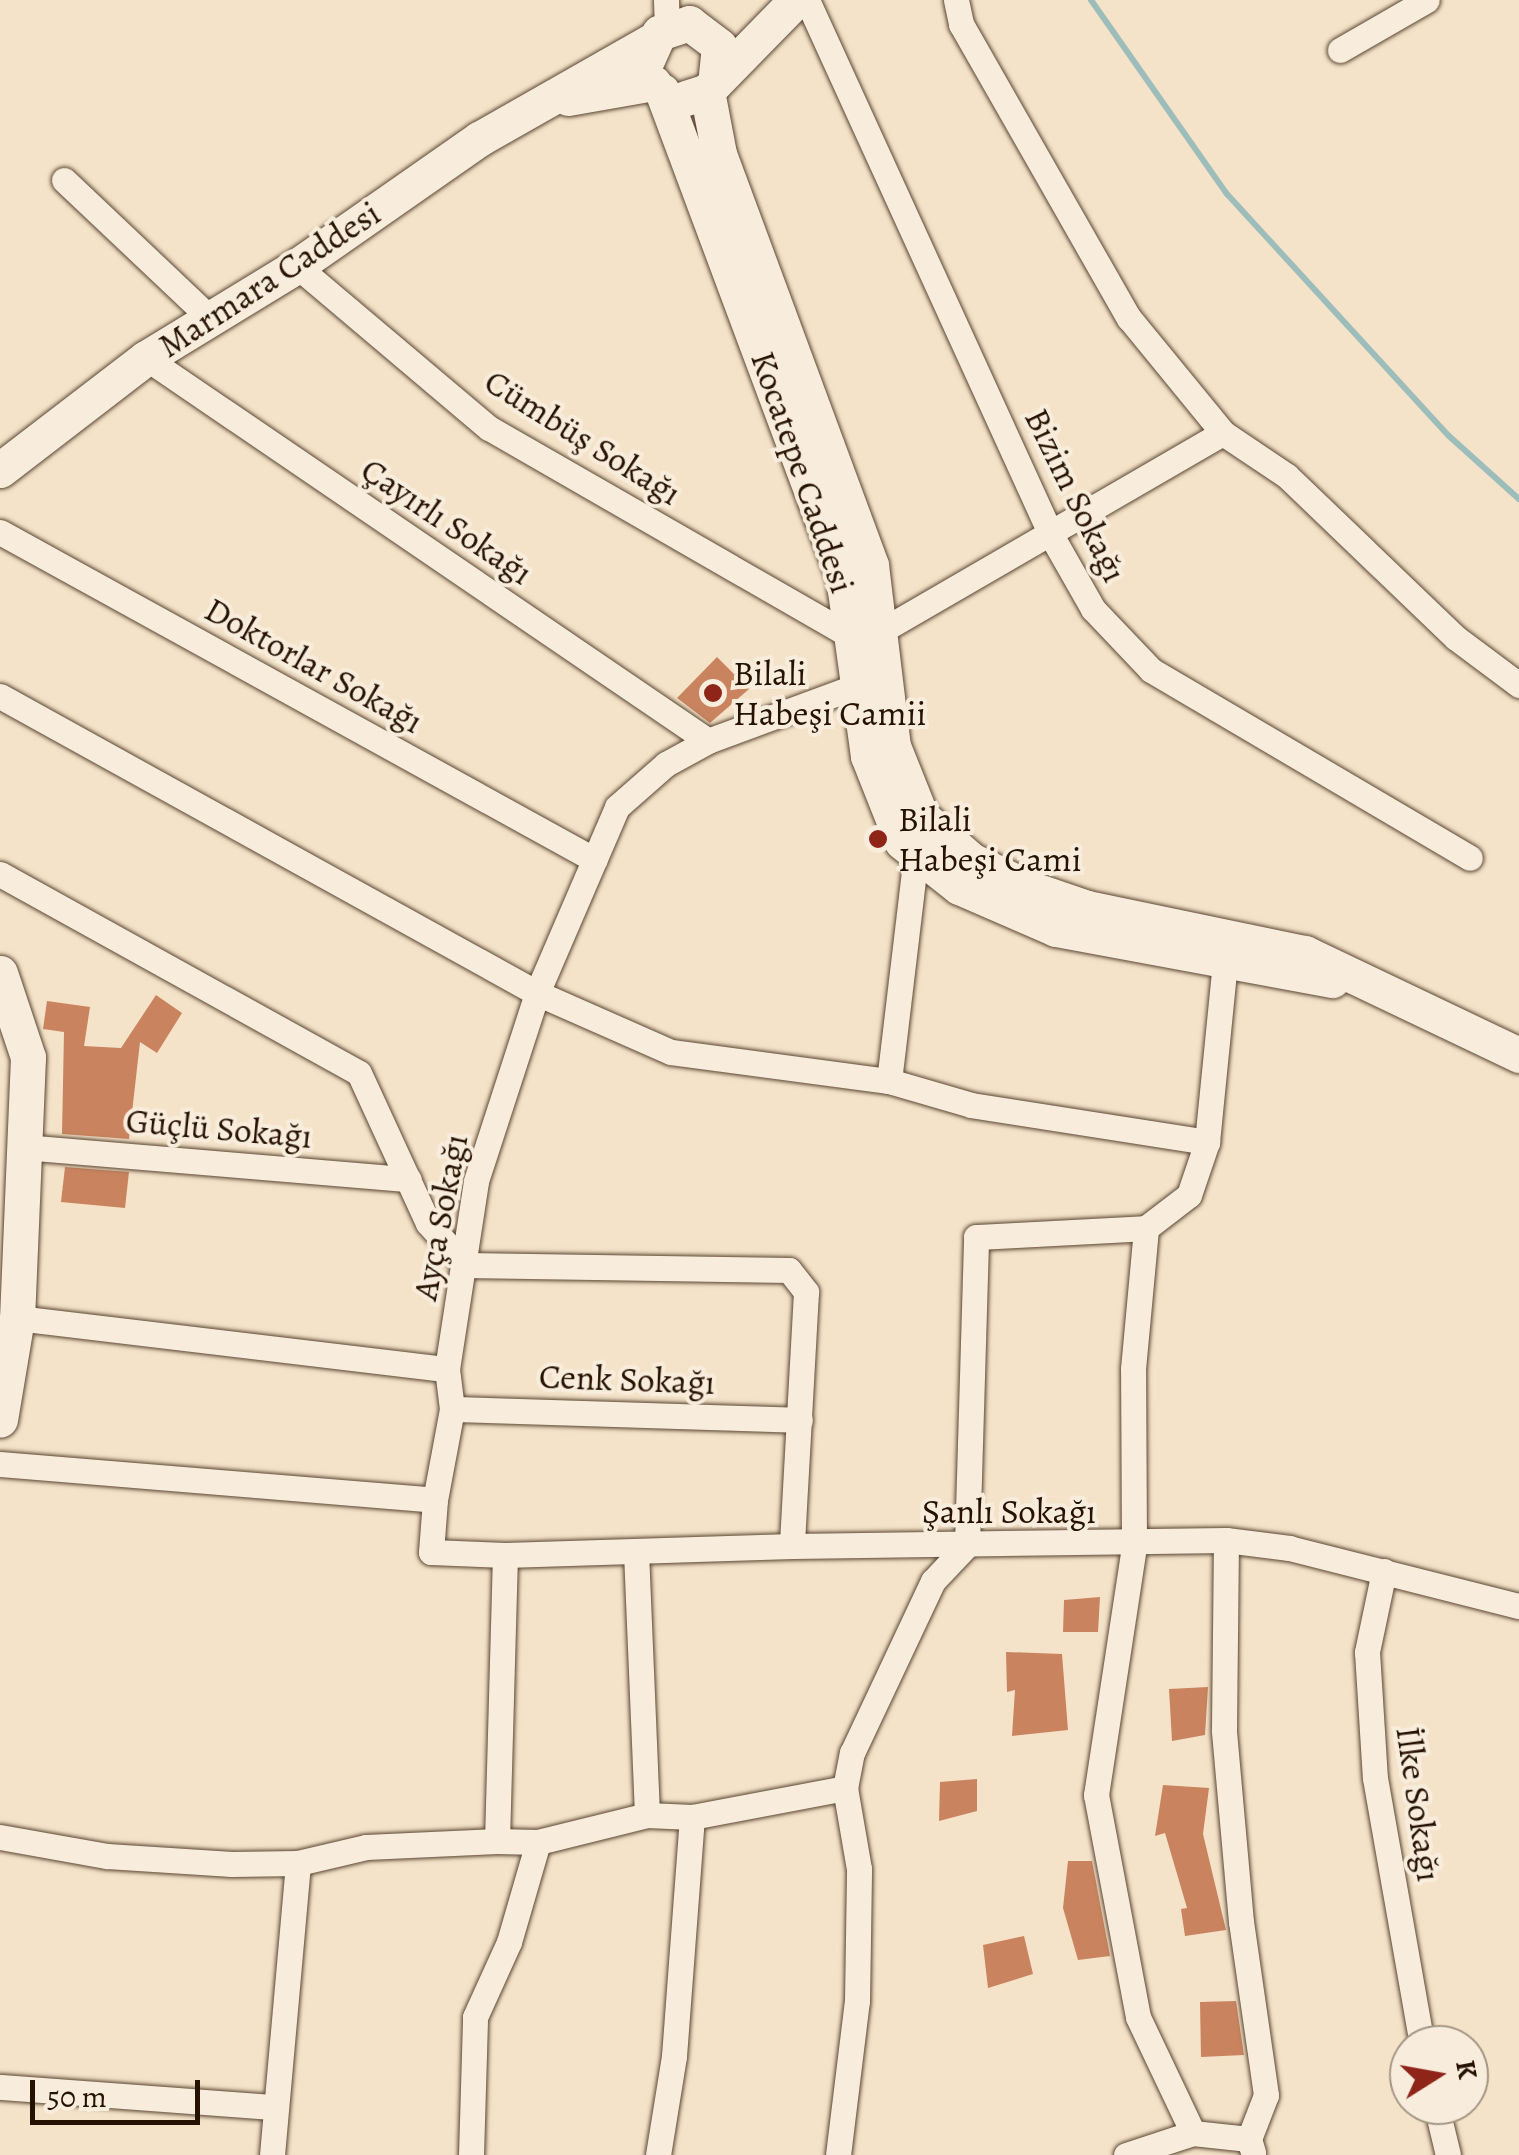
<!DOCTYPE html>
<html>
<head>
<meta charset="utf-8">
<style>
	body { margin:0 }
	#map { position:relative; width:1519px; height:2155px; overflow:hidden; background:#f5e3c9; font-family:Alegreya,serif }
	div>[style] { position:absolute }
	.stream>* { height:6px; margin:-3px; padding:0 3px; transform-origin:3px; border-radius:3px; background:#9dbdbb }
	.building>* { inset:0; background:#c9835f }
	.roads { filter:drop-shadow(0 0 2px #5a4632) drop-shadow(0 0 2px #5a4632) }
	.street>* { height:25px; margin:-12.5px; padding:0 12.5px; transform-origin:12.5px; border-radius:12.5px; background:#f8eddc }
	.secondary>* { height:35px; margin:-17.5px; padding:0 17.5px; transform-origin:17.5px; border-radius:17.5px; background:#f8eddc }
	.dots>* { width:28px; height:28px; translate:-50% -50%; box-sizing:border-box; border:5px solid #f8eddc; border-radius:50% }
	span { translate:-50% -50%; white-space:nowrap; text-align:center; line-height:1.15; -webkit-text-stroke:8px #f8eddc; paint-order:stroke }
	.street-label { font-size:35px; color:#261200 }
	.poi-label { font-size:35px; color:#261200 }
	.left { translate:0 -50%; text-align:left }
	.north { position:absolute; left:1389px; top:2025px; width:100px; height:100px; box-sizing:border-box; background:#f8eddc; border:2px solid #a49584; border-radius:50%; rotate:79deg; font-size:28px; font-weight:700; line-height:40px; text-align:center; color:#261200 }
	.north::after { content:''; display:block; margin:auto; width:35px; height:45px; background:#8f2418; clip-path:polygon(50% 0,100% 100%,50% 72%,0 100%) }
	.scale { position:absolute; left:30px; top:2080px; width:170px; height:45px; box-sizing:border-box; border:5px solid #261200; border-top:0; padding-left:12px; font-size:30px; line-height:35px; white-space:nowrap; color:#261200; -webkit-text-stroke:8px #f8eddc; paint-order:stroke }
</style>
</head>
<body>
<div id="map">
	<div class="stream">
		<div style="left:1091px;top:0;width:237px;rotate:55deg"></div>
		<div style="left:1227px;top:194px;width:328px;rotate:47.5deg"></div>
		<div style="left:1449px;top:436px;width:94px;rotate:42deg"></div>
	</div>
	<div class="building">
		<div style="clip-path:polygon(717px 657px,749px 689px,710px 723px,677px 698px)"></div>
		<div style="clip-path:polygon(156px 995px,182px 1013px,157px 1053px,140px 1042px,129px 1139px,62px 1134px,64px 1032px,43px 1029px,47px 1001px,90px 1007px,84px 1046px,121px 1048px)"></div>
		<div style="clip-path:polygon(65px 1167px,129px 1172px,125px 1208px,61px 1202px)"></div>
		<div style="clip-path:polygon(1100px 1597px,1098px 1632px,1063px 1632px,1064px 1600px)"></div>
		<div style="clip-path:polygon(1006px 1652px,1062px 1654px,1068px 1730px,1012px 1736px,1015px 1690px,1007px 1692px)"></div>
		<div style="clip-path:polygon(1208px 1687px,1205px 1735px,1172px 1741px,1169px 1689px)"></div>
		<div style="clip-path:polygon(977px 1779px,977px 1811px,939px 1821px,940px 1782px)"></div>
		<div style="clip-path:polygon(1163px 1785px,1209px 1788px,1203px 1834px,1226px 1930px,1185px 1936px,1181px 1909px,1187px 1908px,1165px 1833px,1155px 1836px)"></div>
		<div style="clip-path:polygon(1068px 1861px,1092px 1861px,1110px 1956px,1078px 1960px,1063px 1908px)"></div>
		<div style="clip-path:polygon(1024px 1936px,1033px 1974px,988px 1988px,983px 1945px)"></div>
		<div style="clip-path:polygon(1236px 2001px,1244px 2055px,1201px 2057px,1200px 2002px)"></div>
	</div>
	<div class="roads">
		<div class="street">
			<div style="left:666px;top:0;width:27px;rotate:88deg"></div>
			<div style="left:807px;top:0;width:588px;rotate:65.48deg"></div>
			<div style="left:1051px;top:535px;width:85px;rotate:60.4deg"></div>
			<div style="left:1093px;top:609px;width:84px;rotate:46.4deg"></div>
			<div style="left:1151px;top:670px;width:370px;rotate:30.5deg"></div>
			<div style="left:956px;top:0;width:25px;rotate:78deg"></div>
			<div style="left:961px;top:24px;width:339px;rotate:60.3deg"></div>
			<div style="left:1129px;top:318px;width:149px;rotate:50.7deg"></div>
			<div style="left:1340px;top:50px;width:100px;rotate:-29.9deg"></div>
			<div style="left:64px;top:180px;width:204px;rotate:43.4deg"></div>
			<div style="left:297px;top:266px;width:251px;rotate:40.2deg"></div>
			<div style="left:489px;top:428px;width:420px;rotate:29.9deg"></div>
			<div style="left:146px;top:358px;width:680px;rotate:34.27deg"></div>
			<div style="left:0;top:532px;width:679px;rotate:28.87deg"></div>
			<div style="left:881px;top:631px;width:395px;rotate:-30.1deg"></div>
			<div style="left:1223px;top:433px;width:77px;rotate:33.9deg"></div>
			<div style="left:1287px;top:476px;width:234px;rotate:43.8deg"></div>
			<div style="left:1456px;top:638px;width:79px;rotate:36.7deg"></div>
			<div style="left:0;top:696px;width:614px;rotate:28.95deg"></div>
			<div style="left:537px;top:993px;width:146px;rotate:23.8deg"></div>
			<div style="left:671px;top:1052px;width:220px;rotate:7.6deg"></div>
			<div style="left:889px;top:1081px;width:85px;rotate:16.3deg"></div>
			<div style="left:971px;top:1105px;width:239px;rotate:8.9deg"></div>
			<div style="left:0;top:874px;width:410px;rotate:29deg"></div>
			<div style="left:359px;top:1073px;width:165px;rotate:65.3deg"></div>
			<div style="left:428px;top:1223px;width:56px;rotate:48.6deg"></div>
			<div style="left:465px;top:1265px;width:324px;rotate:0.9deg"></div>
			<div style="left:789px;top:1270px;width:28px;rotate:52deg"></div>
			<div style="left:806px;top:1292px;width:254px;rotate:93.2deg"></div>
			<div style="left:792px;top:1546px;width:287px;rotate:178.2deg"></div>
			<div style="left:889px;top:1081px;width:227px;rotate:-83.2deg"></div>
			<div style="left:24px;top:1147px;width:386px;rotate:4.8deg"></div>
			<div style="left:17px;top:1318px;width:433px;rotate:6.8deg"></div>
			<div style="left:452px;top:1409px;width:348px;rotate:1.8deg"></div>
			<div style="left:0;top:1464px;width:436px;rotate:4.7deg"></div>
			<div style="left:435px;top:1500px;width:93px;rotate:-79.4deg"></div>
			<div style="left:452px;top:1409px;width:40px;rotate:-97.1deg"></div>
			<div style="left:447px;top:1369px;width:190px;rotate:-81.2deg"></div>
			<div style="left:476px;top:1181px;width:198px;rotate:-72deg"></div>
			<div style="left:537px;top:993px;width:202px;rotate:-66.7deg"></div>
			<div style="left:617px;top:807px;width:65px;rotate:-41.3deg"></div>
			<div style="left:666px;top:764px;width:48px;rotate:-28.7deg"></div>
			<div style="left:708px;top:741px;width:161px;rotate:-20.3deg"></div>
			<div style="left:792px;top:1546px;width:434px;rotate:-0.8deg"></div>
			<div style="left:636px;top:1552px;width:263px;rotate:87.6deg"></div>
			<div style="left:1384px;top:1571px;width:83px;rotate:101.9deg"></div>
			<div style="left:1367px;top:1652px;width:126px;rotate:86.4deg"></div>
			<div style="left:1375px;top:1778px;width:271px;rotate:80deg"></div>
			<div style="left:0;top:1837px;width:109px;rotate:10.1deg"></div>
			<div style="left:107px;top:1856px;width:125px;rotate:3.7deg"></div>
			<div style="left:232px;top:1864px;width:66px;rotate:-0.9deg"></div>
			<div style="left:298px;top:1863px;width:70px;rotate:-13.2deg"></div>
			<div style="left:366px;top:1847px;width:131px;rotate:-2.6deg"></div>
			<div style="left:497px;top:1841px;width:286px;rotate:-88.4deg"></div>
			<div style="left:505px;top:1555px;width:74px;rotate:-177.7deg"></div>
			<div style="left:431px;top:1552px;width:52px;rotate:-85.6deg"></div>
			<div style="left:497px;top:1841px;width:41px;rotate:1.4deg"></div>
			<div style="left:538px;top:1842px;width:112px;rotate:-13.9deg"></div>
			<div style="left:647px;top:1815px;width:45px;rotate:2.5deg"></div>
			<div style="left:692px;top:1817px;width:156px;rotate:-10.7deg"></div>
			<div style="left:0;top:2087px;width:274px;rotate:4.2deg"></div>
			<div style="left:1436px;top:2105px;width:51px;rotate:76.5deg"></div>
			<div style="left:1193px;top:2133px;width:56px;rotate:6.1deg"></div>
			<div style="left:1249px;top:2139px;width:14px;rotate:73deg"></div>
			<div style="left:1249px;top:2139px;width:47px;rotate:-68.9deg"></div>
			<div style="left:1266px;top:2095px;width:175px;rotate:-98.2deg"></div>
			<div style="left:1241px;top:1922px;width:193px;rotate:-95.1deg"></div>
			<div style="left:1224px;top:1730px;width:190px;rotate:-89.4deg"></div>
			<div style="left:1226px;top:1540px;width:64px;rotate:7.2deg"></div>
			<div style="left:1289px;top:1548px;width:237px;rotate:14.2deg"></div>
			<div style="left:272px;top:2155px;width:293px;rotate:-84.9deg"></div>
			<div style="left:471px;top:2155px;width:138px;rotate:-88.3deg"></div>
			<div style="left:475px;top:2017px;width:82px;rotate:-65.6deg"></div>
			<div style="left:509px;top:1942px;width:104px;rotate:-73.8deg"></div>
			<div style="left:658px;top:2155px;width:100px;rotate:-80.8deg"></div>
			<div style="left:674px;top:2056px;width:240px;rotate:-85.7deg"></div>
			<div style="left:838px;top:2155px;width:155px;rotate:-83deg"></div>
			<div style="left:857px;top:2001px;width:132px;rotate:-89.1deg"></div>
			<div style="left:859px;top:1869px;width:82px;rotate:-99.8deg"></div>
			<div style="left:845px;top:1788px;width:36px;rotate:-79deg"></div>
			<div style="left:852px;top:1753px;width:190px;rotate:-64.8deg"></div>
			<div style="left:933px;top:1581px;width:50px;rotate:-46.6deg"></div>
			<div style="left:967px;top:1545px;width:308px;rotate:-88.3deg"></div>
			<div style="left:976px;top:1237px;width:170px;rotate:-3deg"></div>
			<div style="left:1126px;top:2155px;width:71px;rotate:-18.2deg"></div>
			<div style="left:1193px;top:2133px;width:128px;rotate:-115.4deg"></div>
			<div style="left:1138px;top:2017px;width:226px;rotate:-100.7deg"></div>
			<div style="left:1096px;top:1795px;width:252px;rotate:-81.3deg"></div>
			<div style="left:1134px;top:1546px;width:177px;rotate:-90.3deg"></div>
			<div style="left:1133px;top:1369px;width:142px;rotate:-84.7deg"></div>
			<div style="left:1146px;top:1228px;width:54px;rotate:-37.5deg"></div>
			<div style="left:1189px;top:1195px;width:56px;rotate:-71.2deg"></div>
			<div style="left:1207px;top:1142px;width:181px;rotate:-84.3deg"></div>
		</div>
		<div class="secondary">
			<div style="left:647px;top:60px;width:30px;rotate:-66deg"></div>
			<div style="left:659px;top:33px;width:32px;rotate:-18deg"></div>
			<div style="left:689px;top:23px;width:38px;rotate:37deg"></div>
			<div style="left:719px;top:46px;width:36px;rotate:96deg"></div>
			<div style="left:662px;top:91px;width:518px;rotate:69.53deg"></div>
			<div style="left:843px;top:576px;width:182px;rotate:82.1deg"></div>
			<div style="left:868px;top:756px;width:92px;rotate:68.4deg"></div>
			<div style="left:902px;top:842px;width:73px;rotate:38.3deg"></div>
			<div style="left:959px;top:887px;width:106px;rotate:23.4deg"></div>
			<div style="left:1056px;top:929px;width:281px;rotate:10.5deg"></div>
			<div style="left:707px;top:91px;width:64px;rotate:79.2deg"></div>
			<div style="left:719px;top:154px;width:438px;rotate:69.7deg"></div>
			<div style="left:871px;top:565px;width:182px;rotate:83.1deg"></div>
			<div style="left:893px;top:746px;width:75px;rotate:68.2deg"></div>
			<div style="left:921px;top:816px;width:67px;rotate:41.3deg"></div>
			<div style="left:971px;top:860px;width:61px;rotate:26.1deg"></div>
			<div style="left:1026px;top:887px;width:65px;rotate:19deg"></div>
			<div style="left:1087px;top:908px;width:223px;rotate:11.7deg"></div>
			<div style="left:1305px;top:953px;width:237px;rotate:25.5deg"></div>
			<div style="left:568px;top:98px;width:87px;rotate:-9.9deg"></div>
			<div style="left:686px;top:98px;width:22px;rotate:-18deg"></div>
			<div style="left:707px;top:91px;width:127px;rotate:-45.6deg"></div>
			<div style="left:0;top:470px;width:184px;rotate:-37.5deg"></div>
			<div style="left:146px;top:358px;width:177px;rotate:-31.4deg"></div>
			<div style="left:297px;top:266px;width:222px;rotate:-34.9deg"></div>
			<div style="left:479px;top:139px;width:200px;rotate:-29.6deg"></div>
			<div style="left:0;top:973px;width:89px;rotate:71.6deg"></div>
			<div style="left:28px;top:1057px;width:261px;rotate:92.4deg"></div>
			<div style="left:17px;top:1318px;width:103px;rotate:99.5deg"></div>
		</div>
	</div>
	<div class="dots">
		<div style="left:713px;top:693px;background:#8f2418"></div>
		<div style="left:878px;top:839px;background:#8f2418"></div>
	</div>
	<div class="street-label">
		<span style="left:269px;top:279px;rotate:-33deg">Marmara Caddesi</span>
		<span style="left:583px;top:437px;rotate:32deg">Cümbüş Sokağı</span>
		<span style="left:803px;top:472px;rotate:71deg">Kocatepe Caddesi</span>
		<span style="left:1076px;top:495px;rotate:64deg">Bizim Sokağı</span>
		<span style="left:447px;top:521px;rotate:34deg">Çayırlı Sokağı</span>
		<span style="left:314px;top:665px;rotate:29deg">Doktorlar Sokağı</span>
		<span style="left:219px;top:1128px;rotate:5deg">Güçlü Sokağı</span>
		<span style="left:440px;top:1217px;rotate:-79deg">Ayça Sokağı</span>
		<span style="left:627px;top:1379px;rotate:2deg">Cenk Sokağı</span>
		<span style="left:1009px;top:1511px">Şanlı Sokağı</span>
		<span style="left:1419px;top:1804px;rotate:82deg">İlke Sokağı</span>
	</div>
	<div class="poi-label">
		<span class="left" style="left:733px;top:693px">Bilali<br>Habeşi Camii</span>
		<span class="left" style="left:898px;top:839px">Bilali<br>Habeşi Cami</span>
	</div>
	<div class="north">K</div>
	<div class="scale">50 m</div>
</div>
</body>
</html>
